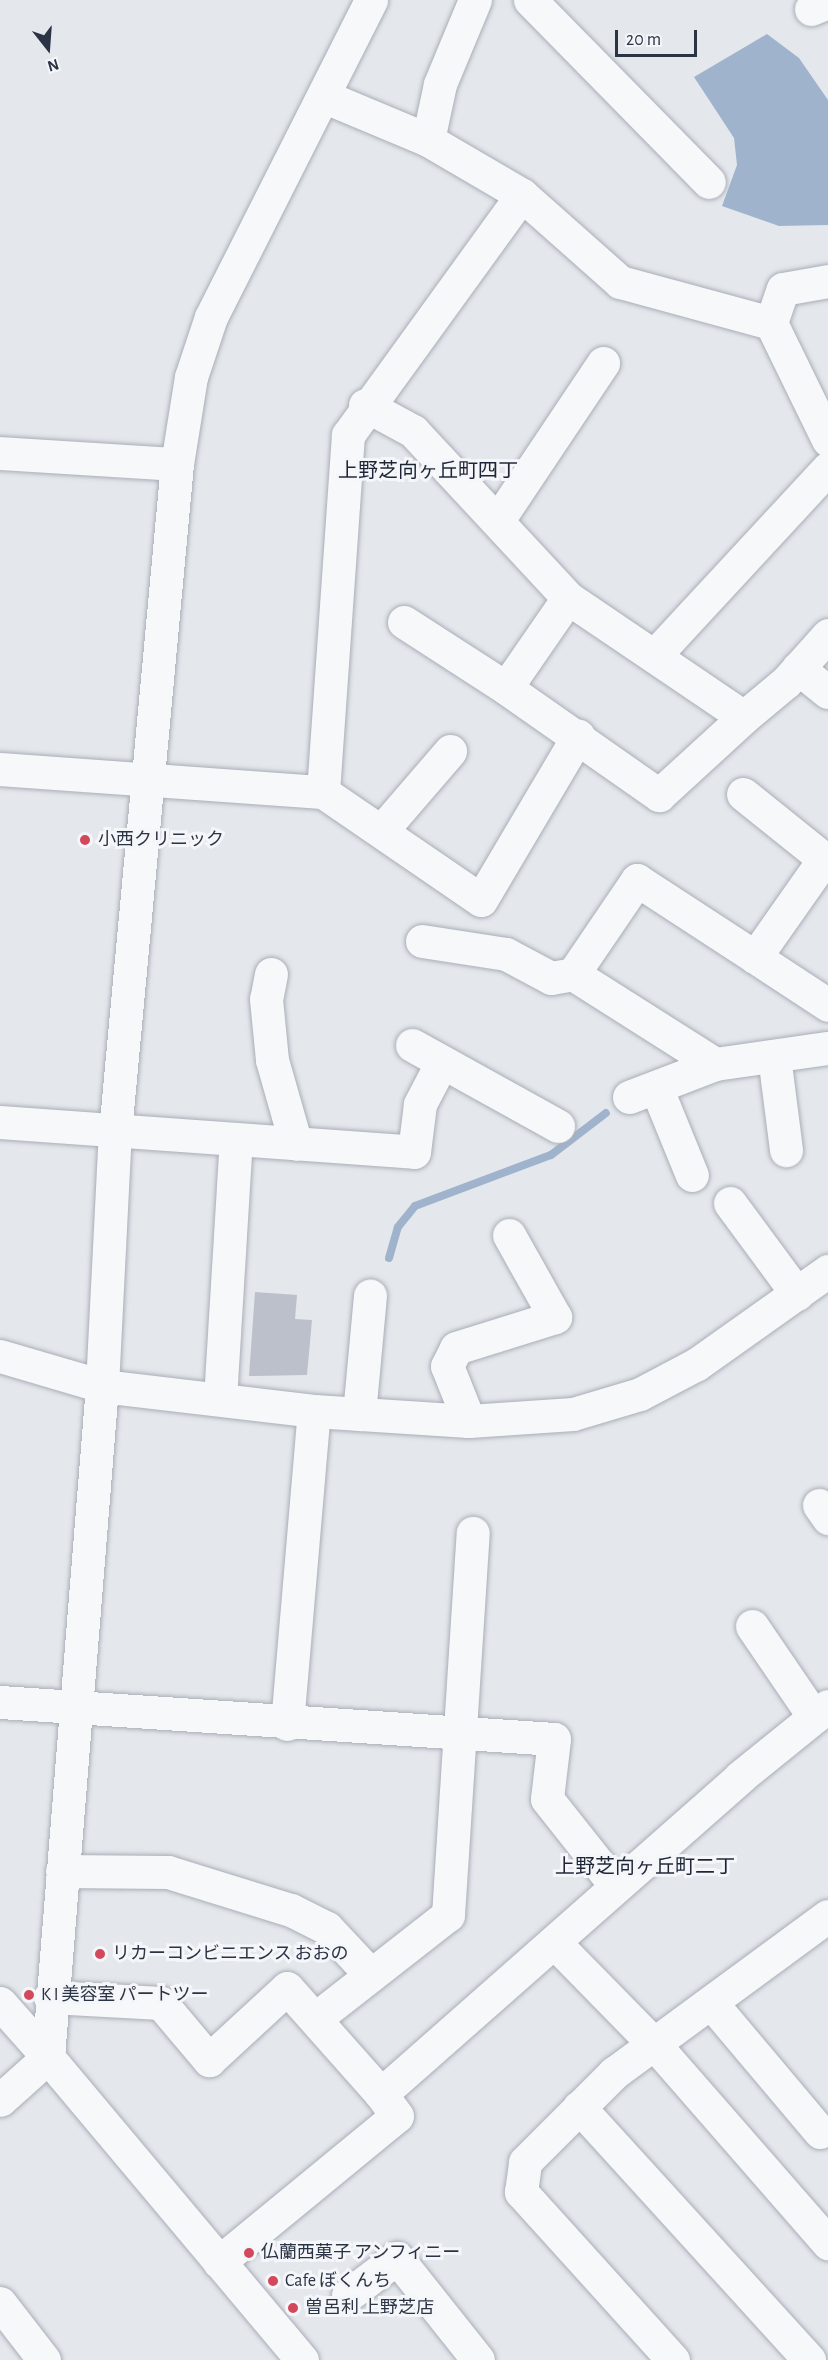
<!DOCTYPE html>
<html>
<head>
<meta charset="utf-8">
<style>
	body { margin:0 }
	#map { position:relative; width:828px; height:2360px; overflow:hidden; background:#e4e7ec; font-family:"Alegreya Sans","Noto Sans JP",sans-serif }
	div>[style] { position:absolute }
	.water>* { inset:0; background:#9fb4cc }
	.stream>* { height:8px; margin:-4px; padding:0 4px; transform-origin:4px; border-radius:4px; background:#9fb4cc }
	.building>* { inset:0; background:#bbc0ca }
	.roads { filter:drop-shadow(0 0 2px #a9aeb7) drop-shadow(0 0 2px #a9aeb7) }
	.minor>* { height:33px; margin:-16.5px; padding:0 16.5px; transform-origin:16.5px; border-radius:16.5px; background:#f7f8fa }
	.tertiary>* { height:33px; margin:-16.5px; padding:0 16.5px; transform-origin:16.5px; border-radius:16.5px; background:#f7f8fa }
	.dots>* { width:16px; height:16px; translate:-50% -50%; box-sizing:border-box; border:3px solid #f4f6f9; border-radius:50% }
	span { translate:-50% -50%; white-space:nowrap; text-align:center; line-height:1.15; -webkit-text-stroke:6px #f4f6f9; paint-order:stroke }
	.poi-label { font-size:18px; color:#2b3445 }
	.left { translate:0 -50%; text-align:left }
	.neighbourhood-label { font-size:20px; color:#1d2536 }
	.north { position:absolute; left:18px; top:18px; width:60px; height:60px; -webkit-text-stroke:4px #f4f6f9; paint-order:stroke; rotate:163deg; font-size:16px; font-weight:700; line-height:24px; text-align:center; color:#2b3445 }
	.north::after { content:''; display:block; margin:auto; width:21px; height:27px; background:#2b3445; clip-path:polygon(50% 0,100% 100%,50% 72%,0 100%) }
	.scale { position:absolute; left:615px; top:30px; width:82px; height:27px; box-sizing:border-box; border:3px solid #2b3445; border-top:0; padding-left:8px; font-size:18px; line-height:21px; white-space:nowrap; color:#2b3445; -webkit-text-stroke:4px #f4f6f9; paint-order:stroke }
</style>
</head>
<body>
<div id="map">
	<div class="water">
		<div style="clip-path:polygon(767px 34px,799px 58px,828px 100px,828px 225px,779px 226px,722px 206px,737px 165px,734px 138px,694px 77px)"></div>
	</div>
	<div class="stream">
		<div style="left:389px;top:1258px;width:32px;rotate:-74deg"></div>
		<div style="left:398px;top:1227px;width:27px;rotate:-51deg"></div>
		<div style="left:415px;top:1206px;width:145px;rotate:-20.6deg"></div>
		<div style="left:551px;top:1155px;width:69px;rotate:-37.4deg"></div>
	</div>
	<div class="building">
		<div style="clip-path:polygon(255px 1292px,297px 1295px,295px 1319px,312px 1320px,307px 1375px,249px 1376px)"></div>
	</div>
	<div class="roads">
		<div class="minor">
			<div style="left:530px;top:0;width:255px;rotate:45.5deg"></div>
			<div style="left:811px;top:9px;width:18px;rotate:-22deg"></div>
			<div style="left:323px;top:96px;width:114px;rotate:22.7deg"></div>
			<div style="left:428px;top:140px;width:109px;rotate:30.3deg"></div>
			<div style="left:522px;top:195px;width:131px;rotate:41.6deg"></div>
			<div style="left:620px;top:282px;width:156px;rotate:15.2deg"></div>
			<div style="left:771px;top:323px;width:130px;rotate:64deg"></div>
			<div style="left:428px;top:140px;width:57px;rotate:-77.9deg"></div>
			<div style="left:440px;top:84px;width:91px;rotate:-67.4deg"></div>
			<div style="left:771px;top:323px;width:36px;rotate:-71deg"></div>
			<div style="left:783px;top:289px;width:46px;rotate:-10.1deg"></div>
			<div style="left:365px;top:405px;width:55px;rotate:28.4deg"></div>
			<div style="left:413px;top:431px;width:228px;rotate:47.1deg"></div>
			<div style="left:568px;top:598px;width:212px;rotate:34.1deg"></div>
			<div style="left:744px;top:717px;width:55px;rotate:-39.8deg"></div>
			<div style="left:786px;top:682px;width:63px;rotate:-48.2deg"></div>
			<div style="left:0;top:453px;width:177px;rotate:3.6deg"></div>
			<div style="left:498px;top:520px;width:189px;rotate:-56.2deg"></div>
			<div style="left:568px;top:598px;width:109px;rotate:124.6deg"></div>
			<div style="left:506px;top:688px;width:187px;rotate:35deg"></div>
			<div style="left:659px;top:795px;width:115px;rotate:-42.5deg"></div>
			<div style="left:404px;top:622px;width:121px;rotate:32.9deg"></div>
			<div style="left:655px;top:655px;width:255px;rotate:-47.2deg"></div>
			<div style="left:798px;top:668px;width:38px;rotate:39deg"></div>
			<div style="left:0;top:769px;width:324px;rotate:4.1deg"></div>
			<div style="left:323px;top:792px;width:358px;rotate:-86deg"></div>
			<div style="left:348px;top:435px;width:296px;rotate:-54.1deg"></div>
			<div style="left:323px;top:792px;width:191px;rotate:34.4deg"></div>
			<div style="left:481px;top:900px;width:191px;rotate:-59.4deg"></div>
			<div style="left:743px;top:794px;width:104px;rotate:38.7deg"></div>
			<div style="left:383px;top:829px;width:103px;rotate:-49.3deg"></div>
			<div style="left:828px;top:862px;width:5px;rotate:-143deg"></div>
			<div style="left:824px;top:859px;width:120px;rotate:125.1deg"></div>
			<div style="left:755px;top:957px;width:141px;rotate:-146.9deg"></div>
			<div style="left:637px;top:880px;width:114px;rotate:124.2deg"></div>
			<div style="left:573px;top:974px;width:168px;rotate:32.4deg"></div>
			<div style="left:715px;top:1064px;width:114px;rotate:-8.1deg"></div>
			<div style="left:422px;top:941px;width:85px;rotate:8.8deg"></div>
			<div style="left:506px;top:954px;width:51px;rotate:28.1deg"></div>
			<div style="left:551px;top:978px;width:22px;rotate:-10deg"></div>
			<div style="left:755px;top:957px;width:87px;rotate:33.3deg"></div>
			<div style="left:271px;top:974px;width:25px;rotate:101deg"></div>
			<div style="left:266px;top:999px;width:61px;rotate:84.4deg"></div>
			<div style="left:272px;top:1060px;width:87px;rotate:74.1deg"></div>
			<div style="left:412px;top:1045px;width:167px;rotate:29deg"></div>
			<div style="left:774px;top:1056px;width:95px;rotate:82.7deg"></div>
			<div style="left:656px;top:1087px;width:95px;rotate:67.8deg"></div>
			<div style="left:629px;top:1097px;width:92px;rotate:-21deg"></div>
			<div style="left:0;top:1122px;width:415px;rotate:4.1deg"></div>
			<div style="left:414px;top:1152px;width:48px;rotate:-82.9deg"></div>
			<div style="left:420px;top:1104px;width:47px;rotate:-62.4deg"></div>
			<div style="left:730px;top:1203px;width:113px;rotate:53.6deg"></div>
			<div style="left:0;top:1356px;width:106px;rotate:16.4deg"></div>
			<div style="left:102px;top:1386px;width:213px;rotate:6.7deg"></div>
			<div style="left:314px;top:1411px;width:155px;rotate:3.7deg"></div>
			<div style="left:469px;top:1421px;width:104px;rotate:-3.9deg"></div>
			<div style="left:573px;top:1414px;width:70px;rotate:-16.6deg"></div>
			<div style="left:640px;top:1394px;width:64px;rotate:-27.8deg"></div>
			<div style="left:697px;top:1364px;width:161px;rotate:-35.4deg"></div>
			<div style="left:220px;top:1399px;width:259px;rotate:-86.5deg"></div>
			<div style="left:359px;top:1414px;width:119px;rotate:-84.7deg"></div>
			<div style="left:469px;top:1421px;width:59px;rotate:-111.8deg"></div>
			<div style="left:447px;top:1366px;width:20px;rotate:-63deg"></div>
			<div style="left:456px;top:1348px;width:104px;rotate:-17.4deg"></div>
			<div style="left:555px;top:1317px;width:94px;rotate:-119.3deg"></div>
			<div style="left:819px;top:1505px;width:16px;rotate:55deg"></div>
			<div style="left:752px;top:1626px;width:110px;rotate:55.7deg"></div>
			<div style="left:0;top:1702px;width:555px;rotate:3.82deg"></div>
			<div style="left:554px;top:1739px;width:60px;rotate:96.7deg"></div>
			<div style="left:547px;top:1799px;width:111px;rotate:51.6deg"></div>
			<div style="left:287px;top:1724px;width:314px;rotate:-85.1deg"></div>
			<div style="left:62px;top:1871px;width:106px;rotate:0.5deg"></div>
			<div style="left:168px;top:1872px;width:129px;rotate:17.2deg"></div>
			<div style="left:291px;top:1910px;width:40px;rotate:26.6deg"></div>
			<div style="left:327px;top:1928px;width:64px;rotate:46.9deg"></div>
			<div style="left:554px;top:1942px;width:146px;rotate:45.6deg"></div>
			<div style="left:656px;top:2046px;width:262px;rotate:48.9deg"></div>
			<div style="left:50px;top:1997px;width:111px;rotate:3.1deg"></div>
			<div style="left:161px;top:2003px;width:75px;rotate:49.9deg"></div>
			<div style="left:209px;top:2060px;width:106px;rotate:-42.7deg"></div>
			<div style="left:287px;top:1988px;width:142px;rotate:48.4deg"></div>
			<div style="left:0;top:2003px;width:72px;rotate:48.4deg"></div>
			<div style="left:48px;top:2057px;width:64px;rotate:138.1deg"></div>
			<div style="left:713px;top:2005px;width:166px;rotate:49.9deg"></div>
			<div style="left:316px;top:2018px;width:167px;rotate:-38deg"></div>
			<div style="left:448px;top:1915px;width:383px;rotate:-86.3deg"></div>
			<div style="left:579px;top:2107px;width:342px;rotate:47.7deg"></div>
			<div style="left:219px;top:2262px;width:230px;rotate:-39.4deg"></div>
			<div style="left:397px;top:2116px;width:27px;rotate:-126deg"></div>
			<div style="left:381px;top:2094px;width:479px;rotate:-41.4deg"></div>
			<div style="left:740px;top:1777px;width:113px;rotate:-38.9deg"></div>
			<div style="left:348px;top:2295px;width:61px;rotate:-37.1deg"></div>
			<div style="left:397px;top:2258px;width:130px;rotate:51.5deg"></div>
			<div style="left:0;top:2303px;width:72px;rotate:52.3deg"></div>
			<div style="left:673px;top:2360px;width:227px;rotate:-132.1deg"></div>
			<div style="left:521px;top:2192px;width:30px;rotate:-82deg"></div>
			<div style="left:525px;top:2162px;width:126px;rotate:-45deg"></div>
			<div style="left:614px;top:2073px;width:265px;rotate:-36.3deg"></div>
		</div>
		<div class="tertiary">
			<div style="left:302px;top:2360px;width:395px;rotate:-130deg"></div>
			<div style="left:48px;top:2057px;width:673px;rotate:-85.4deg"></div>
			<div style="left:102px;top:1386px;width:254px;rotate:-87.1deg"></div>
			<div style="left:115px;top:1132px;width:671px;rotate:-84.7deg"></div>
			<div style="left:177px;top:464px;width:88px;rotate:-80.9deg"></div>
			<div style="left:191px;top:377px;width:63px;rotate:-71.6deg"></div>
			<div style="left:211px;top:317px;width:355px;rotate:-63.2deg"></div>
		</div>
	</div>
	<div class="dots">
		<div style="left:85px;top:840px;background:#d1495b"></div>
		<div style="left:100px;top:1954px;background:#d1495b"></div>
		<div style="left:29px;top:1995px;background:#d1495b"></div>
		<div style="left:249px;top:2253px;background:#d1495b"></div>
		<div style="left:273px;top:2281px;background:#d1495b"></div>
		<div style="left:293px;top:2308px;background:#d1495b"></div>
	</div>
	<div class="poi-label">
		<span class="left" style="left:98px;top:840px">小西クリニック</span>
		<span class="left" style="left:112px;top:1954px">リカーコンビニエンス おおの</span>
		<span class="left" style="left:41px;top:1995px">K I 美容室 パートツー</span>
		<span class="left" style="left:261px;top:2253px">仏蘭西菓子 アンフィニー</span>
		<span class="left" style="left:285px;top:2281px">Cafe ぼくんち</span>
		<span class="left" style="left:305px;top:2308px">曽呂利 上野芝店</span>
	</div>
	<div class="neighbourhood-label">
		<span style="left:428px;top:471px">上野芝向ヶ丘町四丁</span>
		<span style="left:645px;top:1867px">上野芝向ヶ丘町二丁</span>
	</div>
	<div class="north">N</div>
	<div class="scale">20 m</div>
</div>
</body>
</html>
